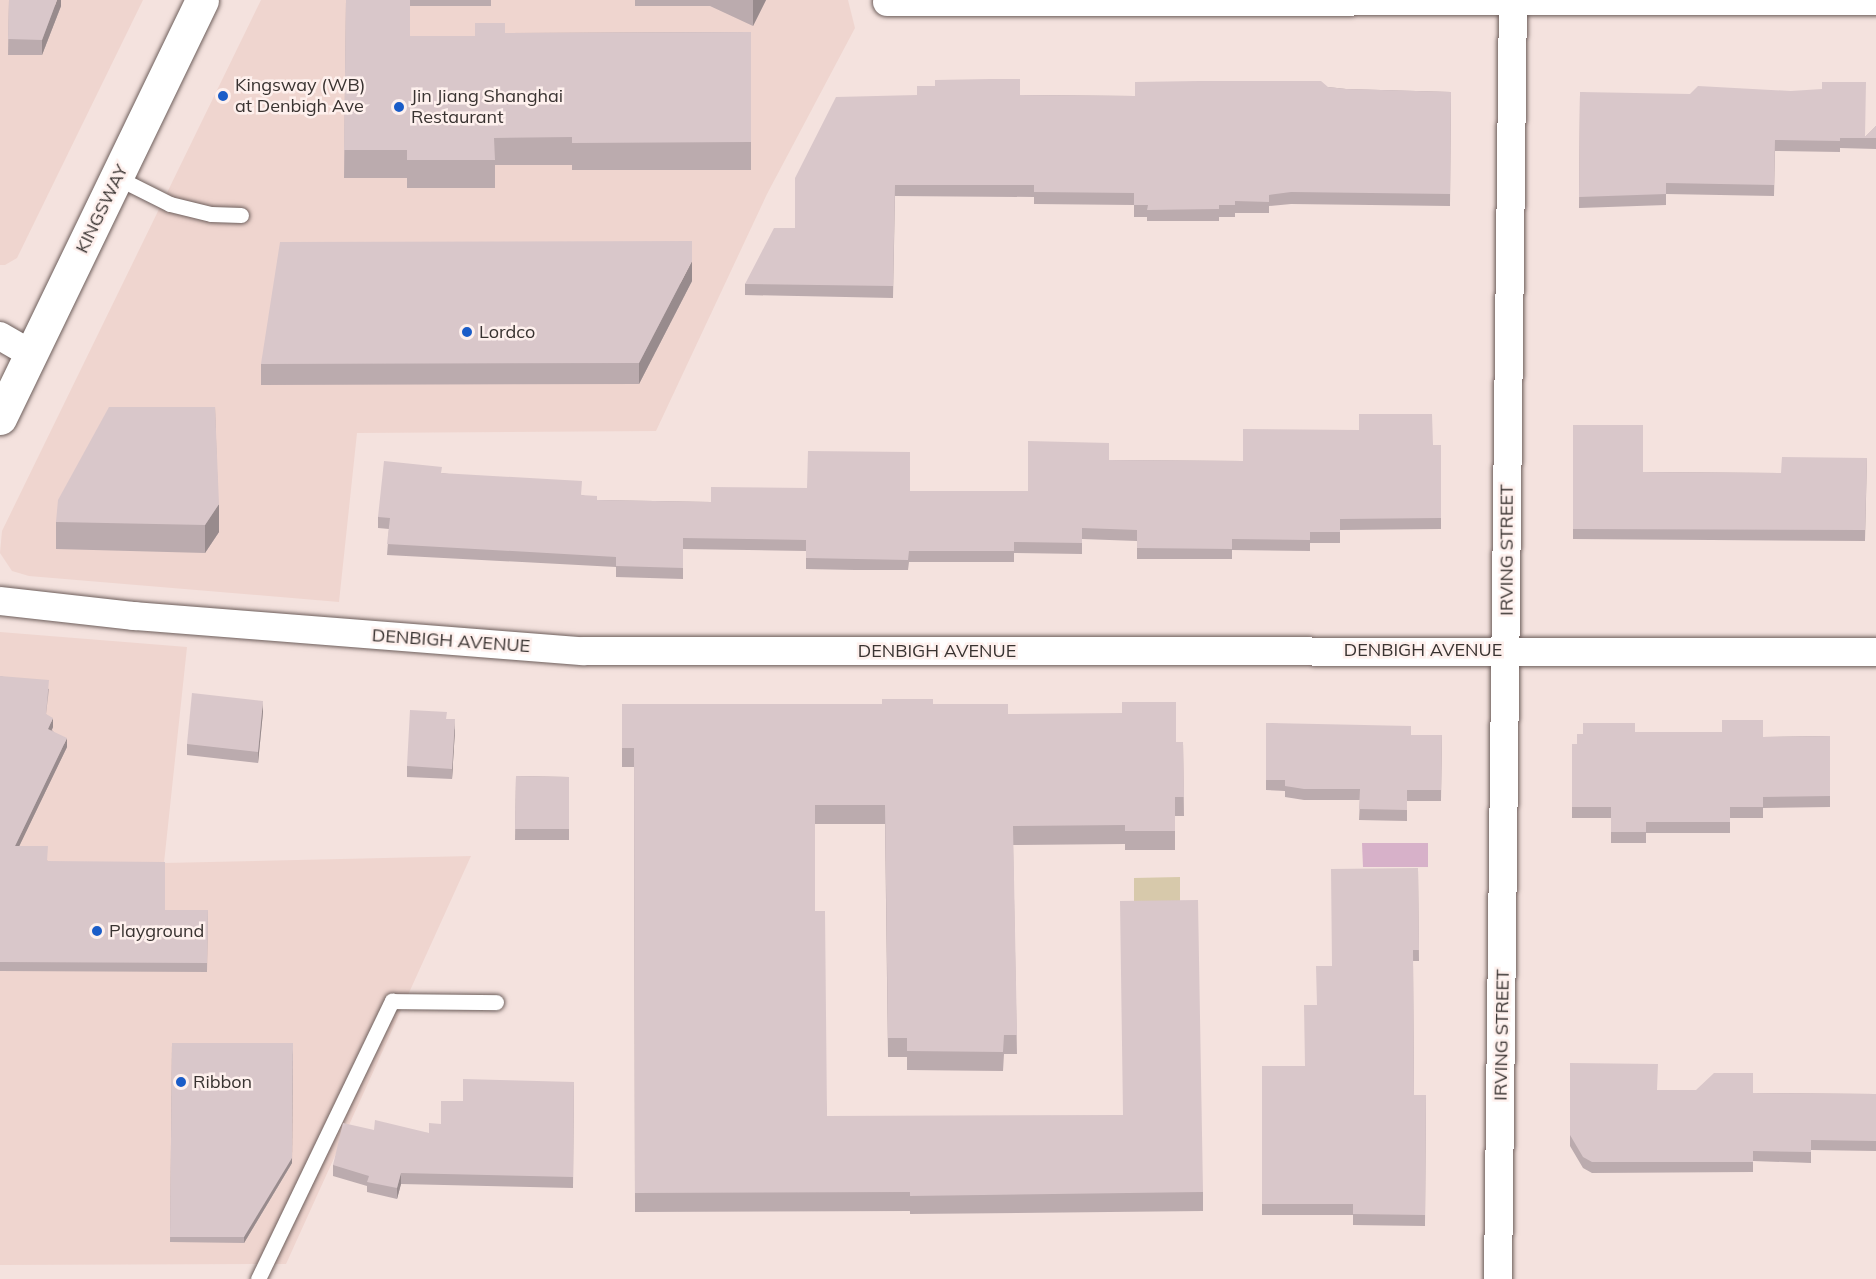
<!DOCTYPE html>
<html>
<head>
<meta charset="utf-8">
<style>
	body { margin:0 }
	#map { position:relative; width:1876px; height:1279px; overflow:hidden; background:#f4e2de; font-family:Mulish,sans-serif }
	div>[style] { position:absolute }
	.built>* { inset:0; background:#efd5cf }
	.green>* { inset:0; background:#d7c9ab }
	.water>* { inset:0; background:#d7b1c9 }
	.roads { filter:drop-shadow(0 0 2px #6d5e5b) drop-shadow(0 0 2px #6d5e5b) }
	.lane>* { height:15px; margin:-7.5px; padding:0 7.5px; transform-origin:7.5px; border-radius:7.5px; background:#fff }
	.street>* { height:28px; margin:-14px; padding:0 14px; transform-origin:14px; border-radius:14px; background:#fff }
	.primary>* { height:33px; margin:-16.5px; padding:0 16.5px; transform-origin:16.5px; border-radius:16.5px; background:#fff }
	.wall>* { inset:0; background:#bbabae }
	.shaded-wall>* { inset:0; background:#988b8d }
	.building>* { inset:0; background:#d9c7ca }
	.dots>* { width:16px; height:16px; translate:-50% -50%; box-sizing:border-box; border:3px solid #fef0ed; border-radius:50% }
	span { translate:-50% -50%; white-space:nowrap; text-align:center; line-height:1.15; -webkit-text-stroke:5px #fef0ed; paint-order:stroke }
	.poi-label { font-size:18px; color:#393331 }
	.left { translate:0 -50%; text-align:left }
	.street-label { font-size:18px; color:#393331 }
</style>
</head>
<body>
<div id="map">
	<div class="built">
		<div style="clip-path:polygon(0 0,143px 0,17px 258px,5px 265px,0 265px)"></div>
		<div style="clip-path:polygon(261px 0,848px 0,855px 28px,767px 194px,656px 431px,357px 433px,339px 602px,29px 576px,12px 571px,0 553px,2px 531px)"></div>
		<div style="clip-path:polygon(0 632px,187px 647px,164px 863px,471px 856px,286px 1264px,0 1265px)"></div>
	</div>
	<div class="green">
		<div style="clip-path:polygon(1180px 877px,1180px 912px,1134px 913px,1134px 878px)"></div>
	</div>
	<div class="water">
		<div style="clip-path:polygon(1362px 843px,1428px 843px,1428px 867px,1363px 867px)"></div>
	</div>
	<div class="roads">
		<div class="lane">
			<div style="left:118px;top:178px;width:58px;rotate:26.6deg"></div>
			<div style="left:170px;top:204px;width:42px;rotate:13.7deg"></div>
			<div style="left:211px;top:214px;width:30px;rotate:2deg"></div>
			<div style="left:258px;top:1279px;width:309px;rotate:-64.3deg"></div>
			<div style="left:392px;top:1001px;width:104px;rotate:0.6deg"></div>
		</div>
		<div class="street">
			<div style="left:887px;top:2px;width:989px;rotate:-0.06deg"></div>
			<div style="left:0;top:336px;width:36px;rotate:30deg"></div>
			<div style="left:0;top:601px;width:135px;rotate:6.4deg"></div>
			<div style="left:134px;top:616px;width:450px;rotate:4.5deg"></div>
			<div style="left:583px;top:651px;width:1293px;rotate:0.04deg"></div>
			<div style="left:1498px;top:1279px;width:1279px;rotate:-89.33deg"></div>
		</div>
		<div class="primary">
			<div style="left:0;top:418px;width:464px;rotate:-64.2deg"></div>
		</div>
	</div>
	<div class="wall">
		<div style="clip-path:polygon(9px 0,61px 6px,42px 55px,8px 55px)"></div>
		<div style="clip-path:polygon(346px 0,491px 0,491px 6px,410px 6px,410px 36px,475px 36px,505px 33px,751px 32px,751px 170px,572px 170px,572px 165px,495px 165px,495px 188px,407px 188px,407px 178px,344px 178px)"></div>
		<div style="clip-path:polygon(635px 0,766px 0,753px 26px,710px 6px,635px 6px)"></div>
		<div style="clip-path:polygon(1328px 87px,1346px 89px,1451px 92px,1450px 206px,1291px 204px,1269px 206px,1269px 213px,1235px 213px,1235px 217px,1219px 217px,1219px 221px,1147px 221px,1147px 217px,1134px 217px,1134px 205px,1034px 204px,1034px 197px,895px 196px,893px 298px,745px 295px,745px 284px,795px 228px,1020px 95px,1135px 96px)"></div>
		<div style="clip-path:polygon(1580px 92px,1865px 137px,1876px 126px,1876px 149px,1840px 148px,1840px 152px,1775px 151px,1774px 196px,1666px 194px,1666px 205px,1579px 208px)"></div>
		<div style="clip-path:polygon(692px 281px,639px 384px,261px 385px,261px 364px)"></div>
		<div style="clip-path:polygon(215px 407px,219px 532px,205px 553px,56px 549px,56px 522px)"></div>
		<div style="clip-path:polygon(1573px 425px,1643px 472px,1781px 473px,1867px 458px,1865px 541px,1573px 539px)"></div>
		<div style="clip-path:polygon(1433px 445px,1441px 445px,1441px 529px,1340px 530px,1340px 543px,1310px 543px,1310px 551px,1232px 550px,1232px 559px,1137px 559px,1137px 541px,1082px 539px,1082px 554px,1014px 553px,1014px 562px,909px 562px,908px 570px,855px 570px,806px 569px,806px 551px,683px 549px,683px 579px,616px 577px,616px 567px,387px 555px,389px 529px,378px 528px,378px 517px,442px 473px,582px 495px,597px 500px,711px 502px,910px 491px,1028px 491px,1109px 460px,1243px 461px)"></div>
		<div style="clip-path:polygon(0 676px,49px 689px,46px 714px,53px 727px,52px 730px,67px 747px,19px 846px,48px 861px,165px 910px,208px 910px,207px 972px,0 971px)"></div>
		<div style="clip-path:polygon(622px 704px,933px 704px,1008px 714px,1176px 742px,1183px 742px,1184px 816px,1175px 816px,1175px 850px,1125px 850px,1125px 844px,1013px 845px,1017px 1054px,1004px 1054px,1003px 1071px,907px 1070px,907px 1057px,888px 1057px,885px 824px,815px 824px,815px 911px,827px 1116px,1203px 1192px,1203px 1211px,910px 1214px,910px 1211px,635px 1212px,634px 767px,622px 767px)"></div>
		<div style="clip-path:polygon(263px 712px,258px 763px,187px 755px,187px 744px)"></div>
		<div style="clip-path:polygon(447px 719px,455px 730px,452px 779px,407px 777px,407px 766px)"></div>
		<div style="clip-path:polygon(1266px 723px,1411px 735px,1442px 735px,1441px 801px,1407px 801px,1407px 821px,1359px 820px,1360px 800px,1304px 800px,1285px 797px,1285px 791px,1266px 790px)"></div>
		<div style="clip-path:polygon(1635px 732px,1722px 732px,1763px 737px,1830px 736px,1830px 807px,1763px 808px,1763px 818px,1730px 818px,1730px 833px,1646px 833px,1646px 843px,1611px 843px,1611px 818px,1572px 818px,1572px 744px,1577px 744px)"></div>
		<div style="clip-path:polygon(516px 776px,569px 777px,569px 840px,515px 840px)"></div>
		<div style="clip-path:polygon(1418px 868px,1419px 961px,1413px 961px,1414px 1095px,1426px 1095px,1425px 1226px,1353px 1225px,1353px 1215px,1262px 1215px,1262px 1066px,1305px 1066px,1317px 1005px)"></div>
		<div style="clip-path:polygon(172px 1043px,292px 1163px,244px 1243px,170px 1242px)"></div>
		<div style="clip-path:polygon(1570px 1063px,1657px 1090px,1753px 1093px,1876px 1094px,1876px 1151px,1811px 1150px,1811px 1163px,1753px 1161px,1753px 1172px,1592px 1173px,1583px 1168px,1570px 1146px)"></div>
		<div style="clip-path:polygon(574px 1082px,573px 1188px,401px 1184px,397px 1199px,367px 1192px,367px 1186px,333px 1176px,333px 1165px,374px 1130px,429px 1133px,441px 1124px,463px 1101px)"></div>
	</div>
	<div class="shaded-wall">
		<div style="clip-path:polygon(57px 0,61px 0,61px 6px,42px 55px,42px 40px)"></div>
		<div style="clip-path:polygon(753px 0,766px 0,753px 26px)"></div>
		<div style="clip-path:polygon(692px 261px,692px 281px,639px 384px,639px 363px)"></div>
		<div style="clip-path:polygon(219px 504px,219px 532px,205px 553px,205px 525px)"></div>
		<div style="clip-path:polygon(263px 701px,263px 712px,258px 763px,258px 752px)"></div>
		<div style="clip-path:polygon(53px 718px,53px 727px,48px 738px,48px 729px)"></div>
		<div style="clip-path:polygon(455px 719px,455px 730px,452px 779px,452px 769px)"></div>
		<div style="clip-path:polygon(67px 738px,67px 747px,15px 855px,15px 846px)"></div>
		<div style="clip-path:polygon(293px 1049px,292px 1163px,244px 1243px,244px 1237px)"></div>
		<div style="clip-path:polygon(401px 1173px,401px 1184px,397px 1199px,397px 1188px)"></div>
	</div>
	<div class="building">
		<div style="clip-path:polygon(9px 0,57px 0,42px 40px,8px 39px)"></div>
		<div style="clip-path:polygon(346px 0,410px 0,410px 36px,475px 36px,475px 23px,505px 23px,505px 33px,751px 32px,751px 142px,572px 143px,572px 137px,494px 138px,495px 160px,407px 160px,407px 150px,344px 150px)"></div>
		<div style="clip-path:polygon(990px 79px,1020px 79px,1020px 95px,1135px 96px,1135px 82px,1199px 81px,1321px 81px,1328px 87px,1346px 89px,1451px 92px,1450px 194px,1291px 192px,1269px 195px,1269px 202px,1235px 201px,1235px 205px,1219px 205px,1219px 209px,1147px 210px,1148px 205px,1134px 205px,1134px 193px,1034px 192px,1034px 185px,895px 185px,893px 286px,745px 284px,774px 228px,795px 228px,795px 178px,836px 97px,917px 95px,917px 86px,935px 86px,935px 80px)"></div>
		<div style="clip-path:polygon(1822px 82px,1866px 82px,1865px 137px,1876px 126px,1876px 138px,1840px 138px,1840px 141px,1775px 140px,1774px 185px,1666px 183px,1666px 194px,1579px 197px,1580px 92px,1690px 94px,1698px 86px,1791px 91px,1822px 89px)"></div>
		<div style="clip-path:polygon(692px 241px,692px 261px,639px 363px,261px 364px,280px 242px)"></div>
		<div style="clip-path:polygon(109px 407px,215px 407px,219px 504px,205px 525px,56px 522px,58px 500px)"></div>
		<div style="clip-path:polygon(1359px 414px,1432px 414px,1433px 445px,1441px 445px,1441px 518px,1340px 519px,1340px 532px,1310px 532px,1310px 540px,1232px 539px,1232px 549px,1137px 548px,1137px 530px,1082px 528px,1082px 543px,1014px 542px,1014px 551px,909px 551px,908px 560px,806px 558px,806px 540px,683px 538px,683px 568px,616px 566px,616px 557px,387px 544px,390px 518px,378px 517px,384px 461px,442px 467px,441px 473px,582px 481px,581px 495px,597px 496px,597px 500px,711px 502px,711px 487px,807px 488px,808px 451px,910px 452px,910px 491px,1028px 491px,1028px 441px,1109px 443px,1109px 460px,1243px 461px,1243px 429px,1359px 430px)"></div>
		<div style="clip-path:polygon(1573px 425px,1643px 425px,1643px 472px,1781px 473px,1782px 457px,1867px 458px,1865px 530px,1573px 529px)"></div>
		<div style="clip-path:polygon(0 676px,49px 680px,46px 714px,53px 718px,48px 729px,67px 738px,15px 846px,48px 846px,47px 861px,165px 862px,165px 910px,208px 910px,207px 963px,0 962px)"></div>
		<div style="clip-path:polygon(192px 693px,263px 701px,258px 752px,187px 744px)"></div>
		<div style="clip-path:polygon(882px 699px,933px 699px,933px 704px,1008px 704px,1008px 714px,1122px 713px,1122px 702px,1176px 702px,1176px 742px,1183px 742px,1184px 797px,1175px 797px,1175px 831px,1125px 831px,1125px 825px,1013px 826px,1017px 1035px,1004px 1035px,1003px 1052px,907px 1051px,907px 1038px,888px 1038px,885px 805px,815px 805px,815px 911px,825px 911px,827px 1116px,1123px 1115px,1120px 901px,1198px 900px,1203px 1192px,910px 1196px,910px 1192px,635px 1193px,634px 748px,622px 748px,622px 704px,882px 704px)"></div>
		<div style="clip-path:polygon(410px 710px,447px 712px,446px 719px,455px 719px,452px 769px,407px 766px)"></div>
		<div style="clip-path:polygon(1722px 720px,1763px 720px,1763px 737px,1830px 736px,1830px 796px,1763px 797px,1763px 807px,1730px 807px,1730px 822px,1646px 822px,1646px 832px,1611px 832px,1611px 807px,1572px 807px,1572px 744px,1577px 744px,1577px 734px,1583px 734px,1583px 723px,1635px 723px,1635px 732px,1722px 732px)"></div>
		<div style="clip-path:polygon(1266px 723px,1411px 726px,1411px 735px,1442px 735px,1441px 790px,1407px 790px,1407px 810px,1359px 809px,1360px 789px,1304px 789px,1285px 786px,1285px 780px,1266px 780px)"></div>
		<div style="clip-path:polygon(516px 776px,569px 777px,569px 829px,515px 829px)"></div>
		<div style="clip-path:polygon(1418px 868px,1419px 950px,1413px 950px,1414px 1095px,1426px 1095px,1425px 1215px,1353px 1214px,1353px 1204px,1262px 1204px,1262px 1066px,1305px 1066px,1304px 1005px,1317px 1005px,1316px 966px,1332px 966px,1331px 869px)"></div>
		<div style="clip-path:polygon(172px 1043px,293px 1043px,292px 1158px,244px 1237px,170px 1237px)"></div>
		<div style="clip-path:polygon(1570px 1063px,1658px 1064px,1657px 1090px,1696px 1090px,1714px 1073px,1753px 1073px,1753px 1093px,1876px 1094px,1876px 1141px,1811px 1140px,1811px 1152px,1753px 1151px,1753px 1162px,1592px 1162px,1583px 1157px,1570px 1135px)"></div>
		<div style="clip-path:polygon(463px 1079px,574px 1082px,573px 1177px,401px 1173px,397px 1188px,367px 1182px,369px 1176px,333px 1165px,343px 1123px,374px 1130px,375px 1120px,429px 1133px,429px 1123px,441px 1124px,441px 1101px,463px 1101px)"></div>
	</div>
	<div class="dots">
		<div style="left:223px;top:96px;background:#1a5cc8"></div>
		<div style="left:399px;top:107px;background:#1a5cc8"></div>
		<div style="left:467px;top:332px;background:#1a5cc8"></div>
		<div style="left:97px;top:931px;background:#1a5cc8"></div>
		<div style="left:181px;top:1082px;background:#1a5cc8"></div>
	</div>
	<div class="poi-label">
		<span class="left" style="left:235px;top:96px">Kingsway (WB)<br>at Denbigh Ave</span>
		<span class="left" style="left:411px;top:107px">Jin Jiang Shanghai<br>Restaurant</span>
		<span class="left" style="left:479px;top:332px">Lordco</span>
		<span class="left" style="left:109px;top:931px">Playground</span>
		<span class="left" style="left:193px;top:1082px">Ribbon</span>
	</div>
	<div class="street-label">
		<span style="left:102px;top:209px;rotate:-64deg">KINGSWAY</span>
		<span style="left:1507px;top:550px;rotate:-90deg">IRVING STREET</span>
		<span style="left:451px;top:641px;rotate:4deg">DENBIGH AVENUE</span>
		<span style="left:1423px;top:650px">DENBIGH AVENUE</span>
		<span style="left:937px;top:651px">DENBIGH AVENUE</span>
		<span style="left:1502px;top:1035px;rotate:-89deg">IRVING STREET</span>
	</div>
</div>
</body>
</html>
